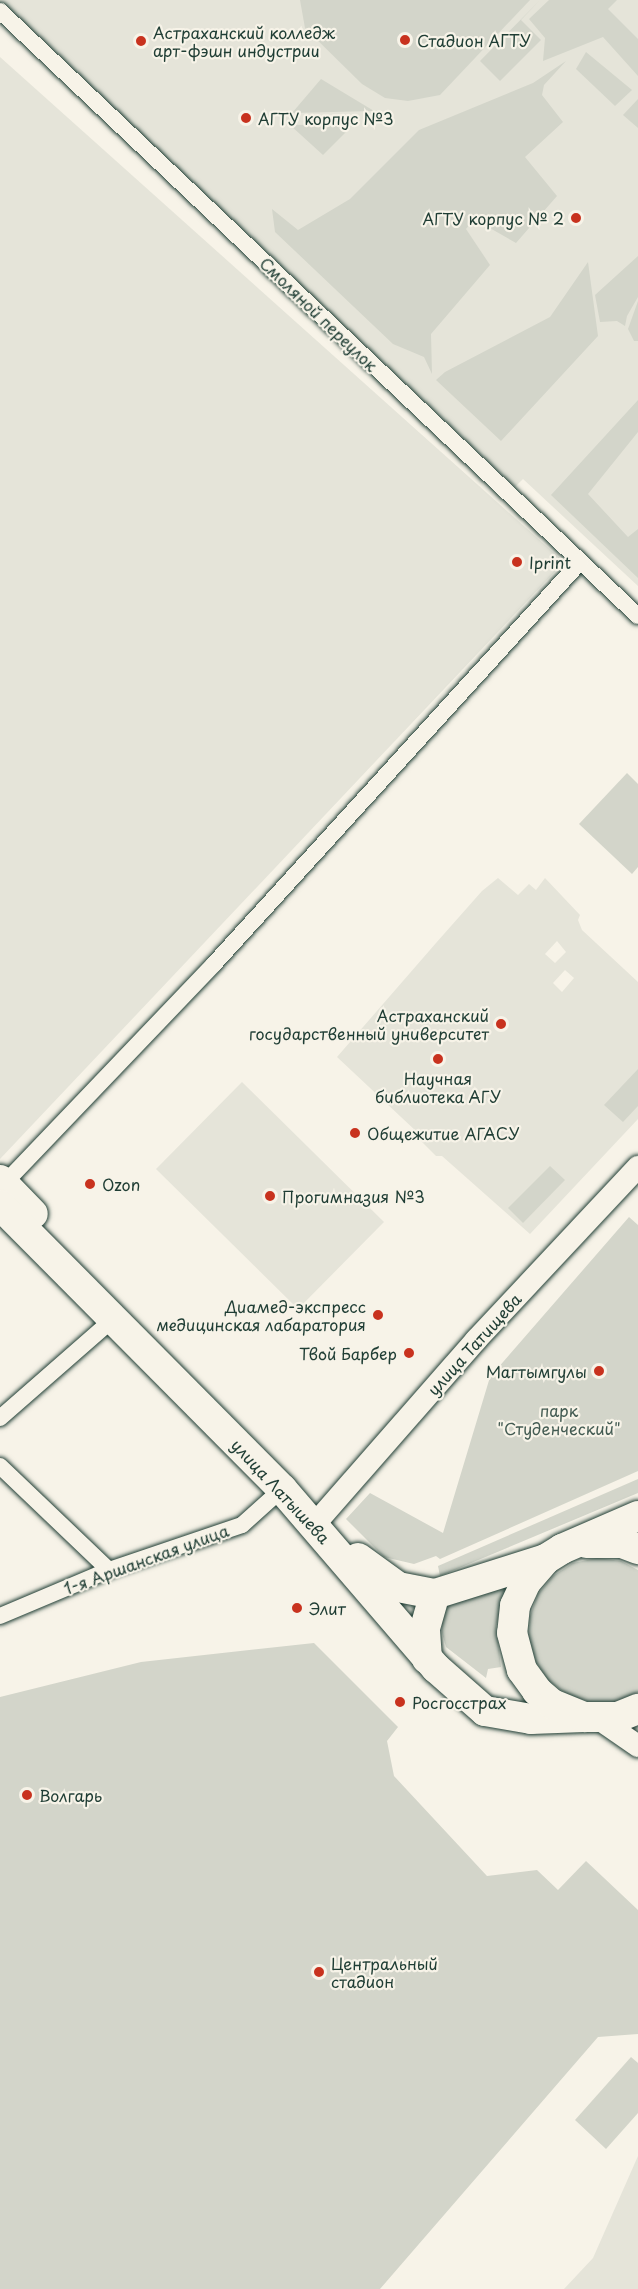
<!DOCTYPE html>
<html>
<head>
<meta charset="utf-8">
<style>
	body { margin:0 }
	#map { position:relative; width:638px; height:2289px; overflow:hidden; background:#f7f3e8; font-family:"Playpen Sans",sans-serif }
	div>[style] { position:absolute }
	.built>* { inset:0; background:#e5e4d9 }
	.green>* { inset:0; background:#d3d5ca }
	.roads { filter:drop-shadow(0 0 2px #1f3d34) drop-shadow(0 0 2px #1f3d34) }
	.street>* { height:16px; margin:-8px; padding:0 8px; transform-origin:8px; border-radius:8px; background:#f7f3e8 }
	.secondary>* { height:22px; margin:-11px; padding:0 11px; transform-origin:11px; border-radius:11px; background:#f7f3e8 }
	.highway>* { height:30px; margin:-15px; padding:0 15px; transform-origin:15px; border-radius:15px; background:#f7f3e8 }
	.dots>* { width:16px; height:16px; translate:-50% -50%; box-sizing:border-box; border:3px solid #f7f3e8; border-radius:50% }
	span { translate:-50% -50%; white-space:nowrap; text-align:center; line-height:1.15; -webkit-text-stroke:4.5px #f7f3e8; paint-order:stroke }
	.poi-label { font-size:16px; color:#1f3d34 }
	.left { translate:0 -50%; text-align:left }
	.right { translate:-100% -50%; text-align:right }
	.street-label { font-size:16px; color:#1f3d34 }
	.park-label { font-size:16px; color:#435b52 }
</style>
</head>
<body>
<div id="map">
	<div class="built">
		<div style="clip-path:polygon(0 0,638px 0,638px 586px,523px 479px,515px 487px,127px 121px,0 6px)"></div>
		<div style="clip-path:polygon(0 57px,564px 562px,0 1159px)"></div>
		<div style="clip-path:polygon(evenodd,498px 878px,518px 895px,529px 884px,536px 890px,545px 878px,580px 915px,578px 920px,582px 930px,638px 982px,638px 1119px,530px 1234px,442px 1156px,436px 1156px,416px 1136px,417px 1132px,337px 1057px,436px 943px,482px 891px,498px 878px,557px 941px,566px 952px,555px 963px,545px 954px,557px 941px,498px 878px,565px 970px,574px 978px,562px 992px,553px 983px,565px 970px)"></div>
		<div style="clip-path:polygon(242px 1082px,384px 1222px,298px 1309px,156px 1169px)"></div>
		<div style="clip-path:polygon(638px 2156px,638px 2289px,564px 2289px,593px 2258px)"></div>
	</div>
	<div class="green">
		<div style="clip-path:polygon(300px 0,530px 0,440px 95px,408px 101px,385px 98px,362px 84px,305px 28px)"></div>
		<div style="clip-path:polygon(540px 0,521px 20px,541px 40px,500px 81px,480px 61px)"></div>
		<div style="clip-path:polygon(549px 0,617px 0,608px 9px,638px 39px,638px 76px,603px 37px,543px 61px,545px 38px,529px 19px)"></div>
		<div style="clip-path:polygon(586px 52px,632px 90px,615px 106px,576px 69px)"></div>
		<div style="clip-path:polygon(566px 61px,544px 85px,542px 95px,563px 122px,525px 157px,557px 196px,516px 243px,474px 219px,466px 229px,490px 265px,431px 334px,432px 374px,424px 357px,393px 344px,275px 232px,272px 209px,298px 230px,350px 199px,419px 130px,533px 83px)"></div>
		<div style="clip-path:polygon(321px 79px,374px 111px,292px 113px)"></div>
		<div style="clip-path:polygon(638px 99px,638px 128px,623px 115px)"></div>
		<div style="clip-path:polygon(354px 124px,323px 155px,290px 125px)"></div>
		<div style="clip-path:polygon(638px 256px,638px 297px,627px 316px,625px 326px,617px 321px,600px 322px,595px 295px)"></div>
		<div style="clip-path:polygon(588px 262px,598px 336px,501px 441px,436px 380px,445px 372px,550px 317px)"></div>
		<div style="clip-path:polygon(638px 301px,638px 341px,634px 341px,628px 329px)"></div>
		<div style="clip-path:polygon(638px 400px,638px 432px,588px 494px,628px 537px,638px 529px,638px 578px,551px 495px)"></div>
		<div style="clip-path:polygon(627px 773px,638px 784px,638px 867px,632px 874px,579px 824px)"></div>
		<div style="clip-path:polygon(638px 1069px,638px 1106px,623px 1122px,604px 1105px)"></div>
		<div style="clip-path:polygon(550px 1166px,565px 1180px,523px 1223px,508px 1208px)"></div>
		<div style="clip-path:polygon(629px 1217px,638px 1225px,638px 1471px,440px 1559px,436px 1556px,414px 1564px,384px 1557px,346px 1519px,370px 1493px,443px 1533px,490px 1377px)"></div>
		<div style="clip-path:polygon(638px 1479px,638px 1493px,440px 1576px,438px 1566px)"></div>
		<div style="clip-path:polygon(597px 1558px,621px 1561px,638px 1570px,638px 1692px,614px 1702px,591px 1702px,568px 1695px,548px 1680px,536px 1662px,529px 1639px,530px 1616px,538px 1594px,553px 1576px,573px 1563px)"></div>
		<div style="clip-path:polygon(507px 1583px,496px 1626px,501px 1667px,488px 1669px,486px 1678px,446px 1647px,442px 1633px,442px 1609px,450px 1599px)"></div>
		<div style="clip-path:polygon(314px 1643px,398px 1727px,387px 1741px,394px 1776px,487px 1876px,537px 1870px,558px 1890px,586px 1861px,638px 1910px,638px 2034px,598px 2037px,380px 2289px,0 2289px,0 1697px,141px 1662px)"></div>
		<div style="clip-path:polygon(631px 2057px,638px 2063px,638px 2113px,606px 2149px,575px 2120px)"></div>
	</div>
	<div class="roads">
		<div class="street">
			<div style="left:0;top:11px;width:879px;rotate:43.48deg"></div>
			<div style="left:0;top:1188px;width:310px;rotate:-46.3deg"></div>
			<div style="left:214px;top:964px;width:544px;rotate:-47.68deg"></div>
			<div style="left:0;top:1418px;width:150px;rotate:-41.2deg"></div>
			<div style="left:0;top:1466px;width:151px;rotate:43.7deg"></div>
			<div style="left:0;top:1616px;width:118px;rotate:-22.9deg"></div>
			<div style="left:109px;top:1570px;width:140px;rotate:-18.7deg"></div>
			<div style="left:242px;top:1525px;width:54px;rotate:-42deg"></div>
		</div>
		<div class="secondary">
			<div style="left:314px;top:1525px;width:246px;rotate:-48.8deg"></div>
			<div style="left:476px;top:1340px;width:237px;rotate:-46.9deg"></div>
			<div style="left:596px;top:1717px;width:51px;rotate:34.6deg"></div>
		</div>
		<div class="highway">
			<div style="left:0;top:1180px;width:47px;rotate:45.9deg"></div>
			<div style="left:0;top:1205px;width:400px;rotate:45.2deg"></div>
			<div style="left:282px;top:1489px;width:236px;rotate:49.3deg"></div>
			<div style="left:436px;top:1668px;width:65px;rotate:41.3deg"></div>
			<div style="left:485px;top:1711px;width:47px;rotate:9.9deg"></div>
			<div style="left:531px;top:1719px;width:53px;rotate:-2.2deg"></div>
			<div style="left:638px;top:1516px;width:83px;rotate:156.5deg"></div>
			<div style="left:562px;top:1549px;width:19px;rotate:148deg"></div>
			<div style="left:546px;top:1559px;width:30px;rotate:131deg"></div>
			<div style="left:526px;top:1582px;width:26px;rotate:115deg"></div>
			<div style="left:515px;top:1606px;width:27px;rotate:96deg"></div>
			<div style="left:512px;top:1633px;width:38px;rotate:75deg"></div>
			<div style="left:522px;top:1670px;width:26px;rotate:54deg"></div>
			<div style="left:537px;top:1691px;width:20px;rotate:41deg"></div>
			<div style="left:552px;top:1704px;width:35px;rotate:22deg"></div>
			<div style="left:584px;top:1717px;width:34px"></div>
			<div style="left:618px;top:1717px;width:22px;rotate:-22deg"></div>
			<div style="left:586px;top:1543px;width:36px"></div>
			<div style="left:622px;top:1543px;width:17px;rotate:21deg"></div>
			<div style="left:358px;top:1558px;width:49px;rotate:35.9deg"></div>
			<div style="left:398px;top:1587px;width:38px;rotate:11deg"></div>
			<div style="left:435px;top:1594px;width:116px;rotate:-17.5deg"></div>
			<div style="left:427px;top:1659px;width:31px;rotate:-94deg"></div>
			<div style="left:425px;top:1628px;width:35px;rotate:-74deg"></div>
		</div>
	</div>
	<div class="dots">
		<div style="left:405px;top:40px;background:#c8321e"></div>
		<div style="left:141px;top:41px;background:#c8321e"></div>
		<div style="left:246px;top:118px;background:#c8321e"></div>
		<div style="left:576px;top:218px;background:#c8321e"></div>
		<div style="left:517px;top:562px;background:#c8321e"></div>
		<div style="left:501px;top:1024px;background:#c8321e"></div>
		<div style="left:438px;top:1059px;background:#c8321e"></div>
		<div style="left:355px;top:1133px;background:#c8321e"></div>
		<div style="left:90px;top:1184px;background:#c8321e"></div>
		<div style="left:270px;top:1196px;background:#c8321e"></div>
		<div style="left:378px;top:1315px;background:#c8321e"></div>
		<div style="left:409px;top:1353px;background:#c8321e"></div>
		<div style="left:599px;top:1371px;background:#c8321e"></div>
		<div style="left:297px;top:1608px;background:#c8321e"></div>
		<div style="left:400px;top:1702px;background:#c8321e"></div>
		<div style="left:27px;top:1795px;background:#c8321e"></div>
		<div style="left:319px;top:1972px;background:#c8321e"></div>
	</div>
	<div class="poi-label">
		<span class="left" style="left:153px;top:41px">Астраханский колледж<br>арт-фэшн индустрии</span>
		<span class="left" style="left:417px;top:40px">Стадион АГТУ</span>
		<span class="left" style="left:258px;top:118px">АГТУ корпус №3</span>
		<span class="right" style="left:564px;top:218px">АГТУ корпус № 2</span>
		<span class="left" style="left:529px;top:562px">Iprint</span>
		<span class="right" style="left:489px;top:1024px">Астраханский<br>государственный университет</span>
		<span style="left:438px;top:1087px">Научная<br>библиотека АГУ</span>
		<span class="left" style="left:367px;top:1133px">Общежитие АГАСУ</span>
		<span class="left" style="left:102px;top:1184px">Ozon</span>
		<span class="left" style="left:282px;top:1196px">Прогимназия №3</span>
		<span class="right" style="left:366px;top:1315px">Диамед-экспресс<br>медицинская лабаратория</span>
		<span class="right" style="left:397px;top:1353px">Твой Барбер</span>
		<span class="right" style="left:587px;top:1371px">Магтымгулы</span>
		<span class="left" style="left:309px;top:1608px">Элит</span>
		<span class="left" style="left:412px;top:1702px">Росгосстрах</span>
		<span class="left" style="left:39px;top:1795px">Волгарь</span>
		<span class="left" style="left:331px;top:1972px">Центральный<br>стадион</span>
	</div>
	<div class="street-label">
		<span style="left:319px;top:314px;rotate:44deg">Смоляной переулок</span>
		<span style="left:474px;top:1344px;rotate:-48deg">улица Татищева</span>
		<span style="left:281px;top:1491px;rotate:47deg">улица Латышева</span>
		<span style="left:146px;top:1559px;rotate:-20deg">1-я Аршанская улица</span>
	</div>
	<div class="park-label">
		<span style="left:559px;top:1419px">парк<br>"Студенческий"</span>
	</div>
</div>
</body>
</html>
